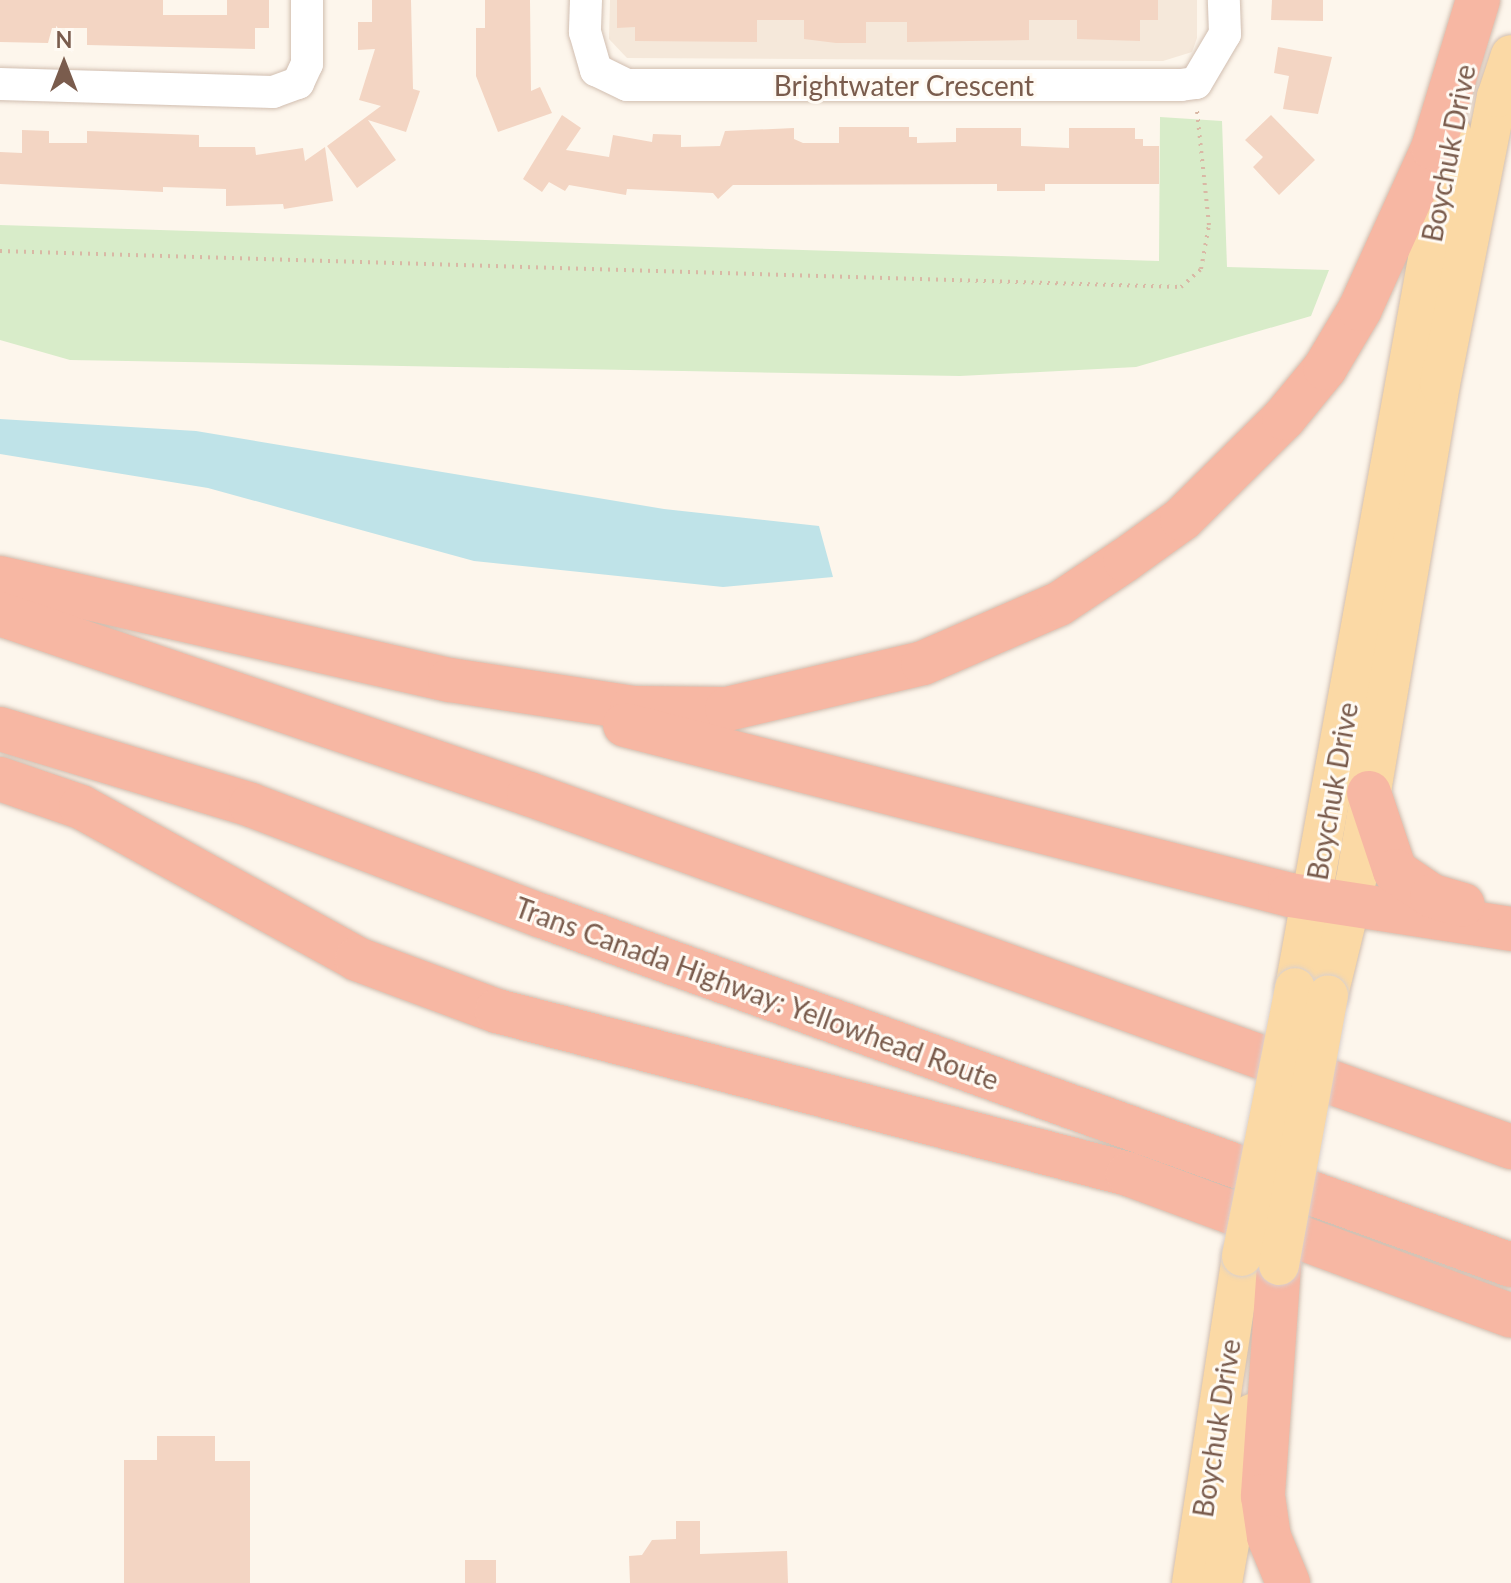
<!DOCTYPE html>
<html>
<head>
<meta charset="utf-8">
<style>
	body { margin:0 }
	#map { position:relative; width:1511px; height:1583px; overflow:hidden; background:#fdf6ec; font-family:Lato,sans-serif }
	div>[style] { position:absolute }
	.residential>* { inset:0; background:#f5e8da }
	.green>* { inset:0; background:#d8ecc9 }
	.water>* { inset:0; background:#bfe3e8 }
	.building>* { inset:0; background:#f3d5c3 }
	.path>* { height:4px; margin-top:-2px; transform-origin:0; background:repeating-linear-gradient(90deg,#d9b8a5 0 2px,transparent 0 8px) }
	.roads { filter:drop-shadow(0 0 2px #d1beb0) drop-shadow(0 0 2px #d1beb0) }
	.minor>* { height:32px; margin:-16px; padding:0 16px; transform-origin:16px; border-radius:16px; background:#fff }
	.major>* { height:40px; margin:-20px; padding:0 20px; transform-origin:20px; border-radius:20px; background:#fbd9a5 }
	.highway>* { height:44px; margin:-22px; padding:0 22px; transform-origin:22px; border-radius:22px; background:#f7b7a3 }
	.bridges { filter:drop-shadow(0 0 2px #dad1cd) drop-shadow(0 0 2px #dad1cd) }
	.major-bridge>* { height:40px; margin:-20px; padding:0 20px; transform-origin:20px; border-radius:20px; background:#fbd9a5 }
	span { translate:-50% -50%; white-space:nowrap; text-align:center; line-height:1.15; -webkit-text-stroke:6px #fffaf3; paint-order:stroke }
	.street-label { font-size:28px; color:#7a5c4d }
	.north { position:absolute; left:24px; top:24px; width:80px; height:80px; -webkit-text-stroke:6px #fffaf3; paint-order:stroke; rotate:0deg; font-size:22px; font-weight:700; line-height:32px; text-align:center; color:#7a5c4d }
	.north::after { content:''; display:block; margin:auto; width:28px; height:36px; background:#7a5c4d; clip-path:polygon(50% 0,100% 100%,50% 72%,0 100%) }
</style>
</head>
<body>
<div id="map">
	<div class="residential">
		<div style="clip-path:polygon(610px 0,1197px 0,1197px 38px,1192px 52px,1163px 61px,627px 58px,609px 39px)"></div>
	</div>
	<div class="green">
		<div style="clip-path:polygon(1160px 117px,1222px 121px,1227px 267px,1329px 270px,1311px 316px,1136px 367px,960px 376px,70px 360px,0 340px,0 225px,1159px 261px)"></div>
	</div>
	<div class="water">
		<div style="clip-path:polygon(0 419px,196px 431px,664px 509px,819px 526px,833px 577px,723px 587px,474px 561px,208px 488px,0 454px)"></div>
	</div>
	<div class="building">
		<div style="clip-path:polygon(0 0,163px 0,163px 15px,227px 15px,227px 0,269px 0,269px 28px,255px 28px,255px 49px,87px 45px,87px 28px,52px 28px,48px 43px,0 42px)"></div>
		<div style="clip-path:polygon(372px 0,411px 0,413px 89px,420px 91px,406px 132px,368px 120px,396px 160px,357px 188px,327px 146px,381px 106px,359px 100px,375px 49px,358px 50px,358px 22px,372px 22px)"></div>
		<div style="clip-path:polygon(485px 0,530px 0,531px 91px,540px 87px,552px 113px,498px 132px,476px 76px,476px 28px,485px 28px)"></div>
		<div style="clip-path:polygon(617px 0,1158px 0,1158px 20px,1140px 20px,1140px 41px,1077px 39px,1077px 20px,1029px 20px,1029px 40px,907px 42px,907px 22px,866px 22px,866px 43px,836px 43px,804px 39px,804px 20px,757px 20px,757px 42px,635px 41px,635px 27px,617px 28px)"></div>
		<div style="clip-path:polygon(1272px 0,1323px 0,1323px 21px,1271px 20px)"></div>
		<div style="clip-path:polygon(1278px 47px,1332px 57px,1318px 114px,1283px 109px,1289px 76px,1274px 73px)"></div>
		<div style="clip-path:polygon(562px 115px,581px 128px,566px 150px,609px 157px,613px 135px,652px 142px,653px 134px,681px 135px,681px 147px,720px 146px,725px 131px,794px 128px,794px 139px,803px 143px,839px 143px,839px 127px,909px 127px,909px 137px,917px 137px,917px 143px,956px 142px,956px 128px,1021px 128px,1021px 146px,1069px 148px,1069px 128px,1135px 128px,1135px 139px,1143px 139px,1143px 146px,1159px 146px,1159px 184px,1045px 184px,1045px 191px,997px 191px,997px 184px,733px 185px,718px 199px,713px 193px,627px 189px,626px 195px,569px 185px,565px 191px,549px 182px,542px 192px,523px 179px)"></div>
		<div style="clip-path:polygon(1271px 115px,1315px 160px,1279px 195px,1253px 167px,1263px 157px,1245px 140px)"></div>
		<div style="clip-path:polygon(22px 130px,49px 131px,49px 143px,87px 143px,87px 131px,199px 135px,199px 147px,255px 147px,256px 155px,303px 148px,305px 161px,325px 147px,333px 201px,284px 209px,283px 204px,226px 206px,226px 189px,163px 187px,163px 192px,0 184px,0 152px,22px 153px)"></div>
		<div style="clip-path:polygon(157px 1436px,215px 1436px,215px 1461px,250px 1461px,250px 1583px,124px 1583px,124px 1460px,157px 1460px)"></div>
		<div style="clip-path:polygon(676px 1521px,700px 1521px,700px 1554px,787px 1551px,788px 1583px,630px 1583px,629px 1556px,642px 1555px,652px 1540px,676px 1539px)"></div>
		<div style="clip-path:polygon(465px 1560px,496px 1560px,496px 1583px,465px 1583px)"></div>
	</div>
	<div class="path">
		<div style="left:0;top:251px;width:1182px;rotate:1.75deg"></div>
		<div style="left:1181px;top:287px;width:27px;rotate:-42deg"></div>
		<div style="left:1201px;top:269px;width:45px;rotate:-79.7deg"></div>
		<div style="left:1209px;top:225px;width:116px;rotate:-96deg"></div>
	</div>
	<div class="roads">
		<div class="minor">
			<div style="left:586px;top:0;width:32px;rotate:92deg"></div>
			<div style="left:585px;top:32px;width:40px;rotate:74deg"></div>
			<div style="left:596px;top:70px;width:34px;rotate:26deg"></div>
			<div style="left:627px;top:85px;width:554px"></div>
			<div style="left:1181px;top:85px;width:15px;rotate:-8deg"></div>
			<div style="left:1196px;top:83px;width:57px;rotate:-59.4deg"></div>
			<div style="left:1225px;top:34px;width:34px;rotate:-92deg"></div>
			<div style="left:0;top:84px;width:273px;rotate:1.7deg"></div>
			<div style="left:273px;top:92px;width:27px;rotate:-20deg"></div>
			<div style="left:298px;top:83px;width:21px;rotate:-65deg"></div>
			<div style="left:307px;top:64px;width:64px;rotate:-90deg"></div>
		</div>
		<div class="major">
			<div style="left:1295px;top:988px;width:869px;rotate:-79.66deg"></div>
			<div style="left:1328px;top:995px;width:118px;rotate:-76.3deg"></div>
			<div style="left:1356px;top:880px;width:503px;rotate:-80.39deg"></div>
			<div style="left:1440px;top:384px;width:293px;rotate:-78.8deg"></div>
			<div style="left:1497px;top:97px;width:44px;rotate:-71.6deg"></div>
			<div style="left:1192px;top:1583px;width:331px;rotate:-81.3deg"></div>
			<div style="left:1222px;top:1583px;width:172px;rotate:-79.9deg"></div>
		</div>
		<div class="highway">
			<div style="left:0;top:578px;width:461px;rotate:12.8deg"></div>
			<div style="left:450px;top:680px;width:184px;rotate:8.7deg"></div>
			<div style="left:632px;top:708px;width:95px;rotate:0.6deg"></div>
			<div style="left:727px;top:709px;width:201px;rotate:-13.2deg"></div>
			<div style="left:923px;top:663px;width:148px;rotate:-23.5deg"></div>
			<div style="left:1059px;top:604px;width:79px;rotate:-33.7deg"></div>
			<div style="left:1125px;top:560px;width:70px;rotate:-35.7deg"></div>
			<div style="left:1182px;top:519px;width:144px;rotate:-44.7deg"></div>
			<div style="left:1284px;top:418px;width:65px;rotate:-50.6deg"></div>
			<div style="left:1325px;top:368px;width:69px;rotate:-59.3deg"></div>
			<div style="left:1360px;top:309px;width:177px;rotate:-65.6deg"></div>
			<div style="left:1433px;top:148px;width:155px;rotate:-73.1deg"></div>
			<div style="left:0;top:614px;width:559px;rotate:18.79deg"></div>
			<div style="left:529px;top:794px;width:1044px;rotate:19.77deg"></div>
			<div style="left:625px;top:725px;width:686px;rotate:14.34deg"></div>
			<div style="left:1290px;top:895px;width:224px;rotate:8.7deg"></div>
			<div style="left:0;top:729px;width:262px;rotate:16.8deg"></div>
			<div style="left:251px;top:805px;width:311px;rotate:20.9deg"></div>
			<div style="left:542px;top:916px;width:1030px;rotate:19.81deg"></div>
			<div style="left:0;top:779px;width:86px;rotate:19.1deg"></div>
			<div style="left:81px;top:807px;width:315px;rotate:28.8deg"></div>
			<div style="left:357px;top:959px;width:149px;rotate:20.4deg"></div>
			<div style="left:497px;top:1011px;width:652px;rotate:14.48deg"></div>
			<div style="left:1128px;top:1174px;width:408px;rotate:20.3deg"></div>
			<div style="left:1369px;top:793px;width:82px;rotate:71.6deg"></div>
			<div style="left:1395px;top:871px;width:45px;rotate:34deg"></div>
			<div style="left:1432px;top:896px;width:32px;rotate:16deg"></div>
			<div style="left:1279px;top:1265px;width:232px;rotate:94deg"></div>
			<div style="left:1263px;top:1496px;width:41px;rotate:81.7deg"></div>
			<div style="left:1269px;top:1537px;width:50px;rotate:67.6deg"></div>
		</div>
	</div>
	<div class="bridges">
		<div class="major-bridge">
			<div style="left:1242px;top:1256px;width:273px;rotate:-78.8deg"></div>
			<div style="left:1279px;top:1265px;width:274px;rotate:-79.7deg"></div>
		</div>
	</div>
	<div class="street-label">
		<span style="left:904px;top:85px">Brightwater Crescent</span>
		<span style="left:1448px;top:153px;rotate:-79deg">Boychuk Drive</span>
		<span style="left:1332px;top:791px;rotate:-80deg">Boychuk Drive</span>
		<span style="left:757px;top:993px;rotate:20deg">Trans Canada Highway: Yellowhead Route</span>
		<span style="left:1216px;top:1428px;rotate:-81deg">Boychuk Drive</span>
	</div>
	<div class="north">N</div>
</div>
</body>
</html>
